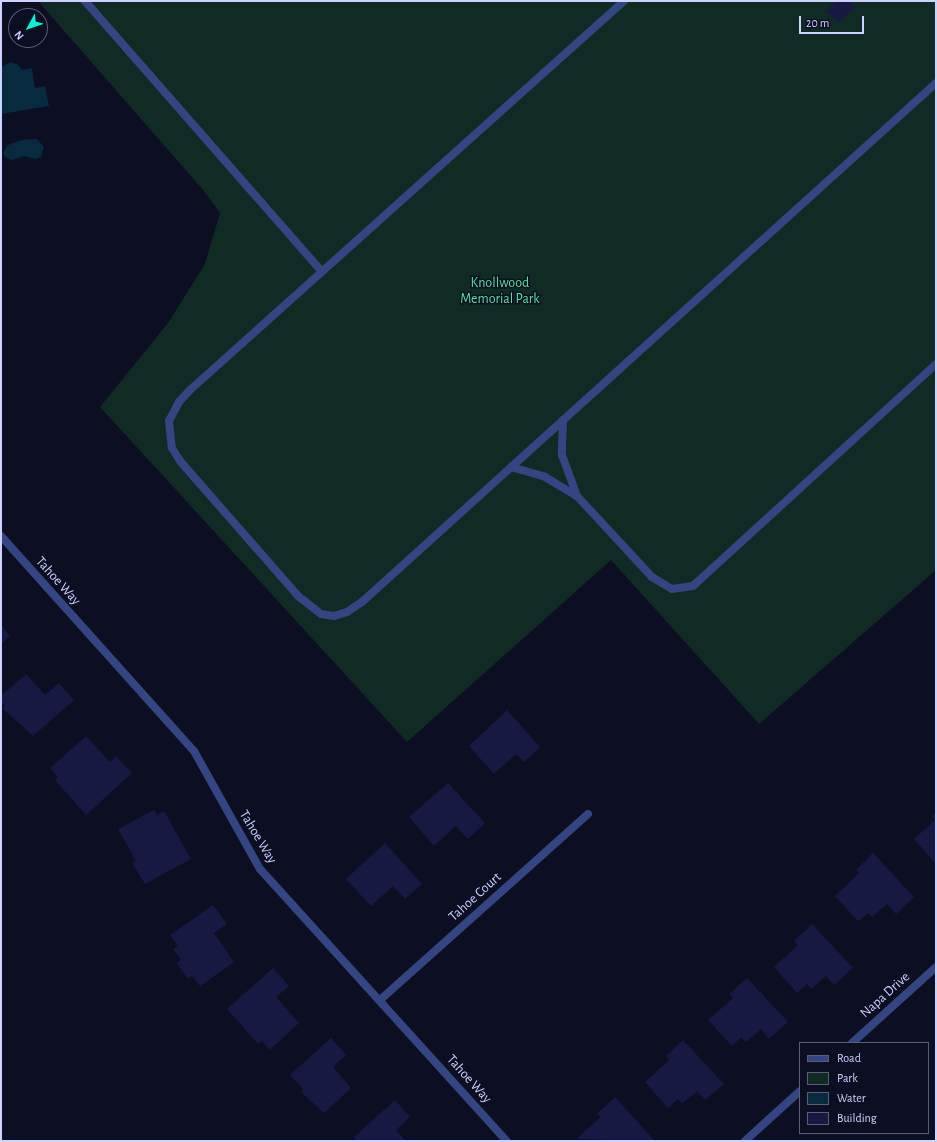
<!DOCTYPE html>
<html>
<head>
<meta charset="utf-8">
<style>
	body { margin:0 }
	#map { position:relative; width:937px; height:1142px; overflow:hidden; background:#0c0e21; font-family:"Alegreya Sans",sans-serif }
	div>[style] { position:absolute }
	.green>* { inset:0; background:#0f2b23 }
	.water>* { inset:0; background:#072a3f }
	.building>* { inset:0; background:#171943 }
	.lane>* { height:8px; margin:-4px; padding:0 4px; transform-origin:4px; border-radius:4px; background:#344583 }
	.street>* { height:8px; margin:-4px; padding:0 4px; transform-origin:4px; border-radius:4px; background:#344583 }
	span { translate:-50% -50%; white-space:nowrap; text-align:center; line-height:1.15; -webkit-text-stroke:3px #0c0e21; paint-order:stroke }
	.park-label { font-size:14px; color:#52e59b }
	.street-label { font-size:14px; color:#ccd3ff }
	.frame { position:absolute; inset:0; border:2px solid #ccd3ff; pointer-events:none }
	.legend { position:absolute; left:799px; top:1042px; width:130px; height:92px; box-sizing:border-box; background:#0c0e21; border:1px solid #595d7a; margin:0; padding:5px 7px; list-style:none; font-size:12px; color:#ccd3ff }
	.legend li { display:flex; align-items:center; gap:8px; height:20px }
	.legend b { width:20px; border:1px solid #595d7a }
	.north { position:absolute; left:8px; top:8px; width:40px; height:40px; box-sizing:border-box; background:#0c0e21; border:1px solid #595d7a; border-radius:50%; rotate:230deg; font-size:11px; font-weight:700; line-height:16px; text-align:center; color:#ccd3ff }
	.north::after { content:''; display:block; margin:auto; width:14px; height:18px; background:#00f7d0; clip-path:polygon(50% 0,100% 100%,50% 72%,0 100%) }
	.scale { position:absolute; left:799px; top:16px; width:65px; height:18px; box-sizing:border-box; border:2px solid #ccd3ff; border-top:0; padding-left:5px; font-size:12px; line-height:14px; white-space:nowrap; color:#ccd3ff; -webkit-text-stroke:3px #0c0e21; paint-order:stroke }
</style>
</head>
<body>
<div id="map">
	<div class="green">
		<div style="clip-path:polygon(38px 1px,936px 1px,936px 570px,759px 724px,611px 560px,407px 742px,100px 407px,168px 323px,205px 264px,220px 213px,204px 191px)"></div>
	</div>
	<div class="water">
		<div style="clip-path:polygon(10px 62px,17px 64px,22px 70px,32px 68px,35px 88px,45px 86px,49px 106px,1px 114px,1px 68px)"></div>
		<div style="clip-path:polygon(37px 139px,44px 147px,41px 157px,35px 159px,25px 156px,12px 160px,5px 157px,3px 153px,8px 145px,21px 140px)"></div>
	</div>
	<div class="building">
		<div style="clip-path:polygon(837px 1px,849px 1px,855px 7px,838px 23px,826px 11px)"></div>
		<div style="clip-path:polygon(1px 625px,10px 636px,1px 644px)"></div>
		<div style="clip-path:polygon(26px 674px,45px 695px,59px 683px,74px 700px,33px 736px,2px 708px,5px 706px,1px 701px,1px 696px)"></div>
		<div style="clip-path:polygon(507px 710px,540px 747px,524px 762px,516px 754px,494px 774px,469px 746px)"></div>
		<div style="clip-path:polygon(86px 736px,110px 762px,116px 756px,132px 773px,86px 815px,55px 780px,58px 777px,50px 768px)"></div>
		<div style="clip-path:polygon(448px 783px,485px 823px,468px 839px,456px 826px,434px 846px,409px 817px)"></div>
		<div style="clip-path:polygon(154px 810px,157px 815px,164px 811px,191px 859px,145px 884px,132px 863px,136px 861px,118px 829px)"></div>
		<div style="clip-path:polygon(936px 812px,936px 864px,914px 839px,935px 820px,932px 816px)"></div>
		<div style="clip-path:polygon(385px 843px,422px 884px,405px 899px,393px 886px,371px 906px,346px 879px)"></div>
		<div style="clip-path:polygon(873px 853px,914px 897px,896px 914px,887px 904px,872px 917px,868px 913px,858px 921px,835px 896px,859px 873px,856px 870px)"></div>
		<div style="clip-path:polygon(213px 905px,227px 924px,214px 933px,234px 962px,200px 986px,192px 976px,188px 979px,176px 963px,181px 960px,173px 949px,178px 946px,170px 935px)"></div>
		<div style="clip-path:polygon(812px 924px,853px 968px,834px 985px,826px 976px,811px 989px,807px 984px,797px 993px,774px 967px,798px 945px,794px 941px)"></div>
		<div style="clip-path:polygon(273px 968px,289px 986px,276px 997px,299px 1023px,270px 1050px,262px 1041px,258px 1044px,227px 1009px)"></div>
		<div style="clip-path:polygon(747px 978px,788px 1022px,769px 1039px,761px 1029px,746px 1042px,741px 1037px,732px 1046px,708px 1020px,733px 998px,729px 994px)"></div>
		<div style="clip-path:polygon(331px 1038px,346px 1055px,333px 1067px,351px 1088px,324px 1113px,301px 1092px,303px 1089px,290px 1075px)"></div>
		<div style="clip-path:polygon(683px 1040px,724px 1084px,705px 1100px,697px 1091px,682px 1104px,678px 1099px,668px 1108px,645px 1082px,669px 1060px,666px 1056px)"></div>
		<div style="clip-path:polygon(615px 1097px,655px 1141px,576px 1139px,601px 1117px,597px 1114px)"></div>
		<div style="clip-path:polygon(395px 1100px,410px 1117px,396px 1130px,406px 1141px,357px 1141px,354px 1137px)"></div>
	</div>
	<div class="lane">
		<div style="left:85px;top:1px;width:359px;rotate:48.8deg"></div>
		<div style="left:624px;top:1px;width:583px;rotate:138.13deg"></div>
		<div style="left:190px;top:390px;width:16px;rotate:133deg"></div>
		<div style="left:179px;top:402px;width:21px;rotate:118deg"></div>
		<div style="left:169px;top:421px;width:27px;rotate:84deg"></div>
		<div style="left:172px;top:448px;width:15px;rotate:58deg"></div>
		<div style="left:180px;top:461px;width:179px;rotate:48.8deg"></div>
		<div style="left:298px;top:596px;width:29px;rotate:38deg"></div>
		<div style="left:321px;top:614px;width:13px;rotate:9deg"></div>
		<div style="left:334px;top:616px;width:14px;rotate:-17deg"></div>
		<div style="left:347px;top:612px;width:18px;rotate:-34deg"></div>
		<div style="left:362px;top:602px;width:774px;rotate:-42.12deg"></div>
		<div style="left:563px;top:420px;width:35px;rotate:92deg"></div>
		<div style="left:562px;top:455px;width:44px;rotate:69.9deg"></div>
		<div style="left:511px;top:467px;width:35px;rotate:16deg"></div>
		<div style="left:545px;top:477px;width:37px;rotate:31deg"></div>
		<div style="left:577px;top:496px;width:110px;rotate:47.2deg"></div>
		<div style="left:652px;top:577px;width:23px;rotate:31deg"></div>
		<div style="left:672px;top:589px;width:21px;rotate:-8deg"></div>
		<div style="left:693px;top:586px;width:329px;rotate:-42.4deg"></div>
	</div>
	<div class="street">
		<div style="left:1px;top:536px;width:289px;rotate:48.1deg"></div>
		<div style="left:194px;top:751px;width:135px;rotate:60.8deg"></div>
		<div style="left:260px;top:869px;width:367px;rotate:47.8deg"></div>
		<div style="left:380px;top:1000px;width:279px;rotate:-41.8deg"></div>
		<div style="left:852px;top:1043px;width:113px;rotate:-42.1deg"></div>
		<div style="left:745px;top:1141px;width:74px;rotate:-42.3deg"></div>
	</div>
	<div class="park-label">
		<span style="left:500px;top:291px">Knollwood<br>Memorial Park</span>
	</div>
	<div class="street-label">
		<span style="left:58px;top:581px;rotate:48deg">Tahoe Way</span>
		<span style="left:258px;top:837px;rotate:59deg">Tahoe Way</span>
		<span style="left:475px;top:897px;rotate:-42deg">Tahoe Court</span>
		<span style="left:885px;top:995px;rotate:-42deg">Napa Drive</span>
		<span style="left:469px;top:1079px;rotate:48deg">Tahoe Way</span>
	</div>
	<div class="frame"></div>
	<ul class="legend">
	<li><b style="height:5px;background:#344583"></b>Road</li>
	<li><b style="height:11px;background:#0f2b23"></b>Park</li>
	<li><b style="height:11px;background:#072a3f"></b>Water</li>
	<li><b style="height:11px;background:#171943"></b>Building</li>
	</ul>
	<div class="north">N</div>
	<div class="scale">20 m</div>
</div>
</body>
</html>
